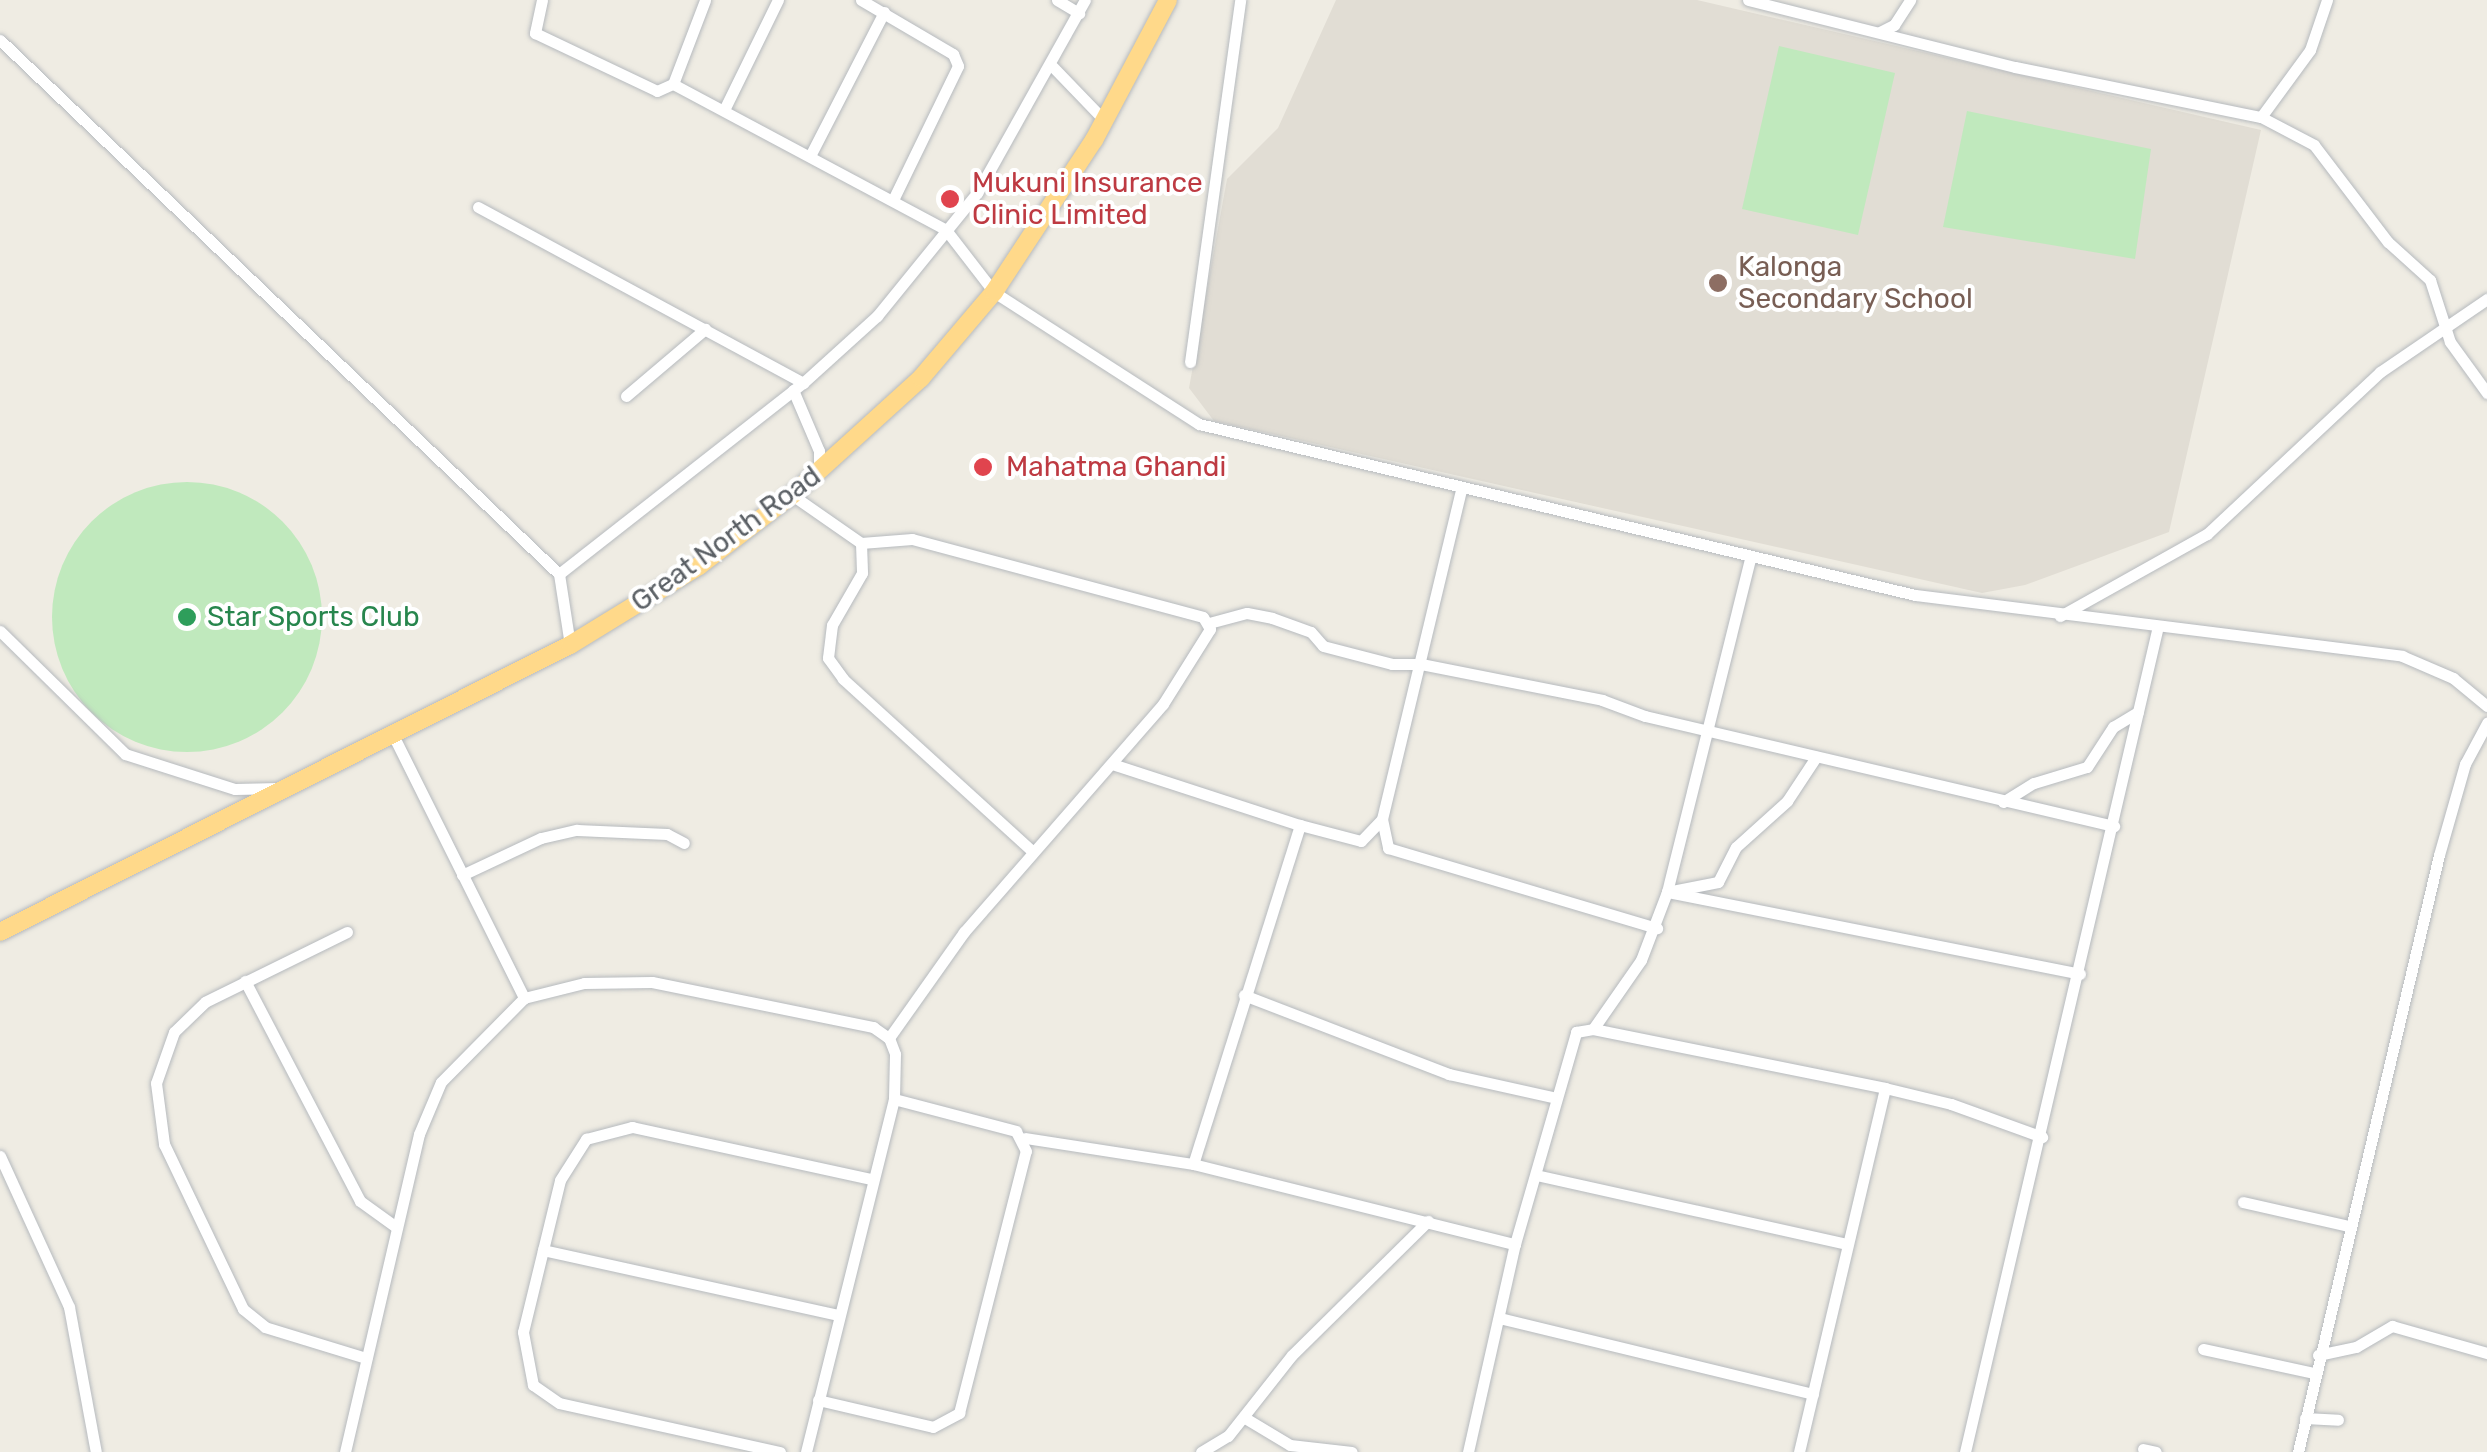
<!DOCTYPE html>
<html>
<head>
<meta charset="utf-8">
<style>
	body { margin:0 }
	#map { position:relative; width:2487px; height:1452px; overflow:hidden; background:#efece3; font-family:Rubik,sans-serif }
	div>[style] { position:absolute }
	.education>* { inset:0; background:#e1ddd4 }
	.green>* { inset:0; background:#c0e9bd }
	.round { border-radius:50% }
	.roads { filter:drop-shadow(0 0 2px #b6babe) drop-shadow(0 0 2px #b6babe) }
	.minor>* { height:11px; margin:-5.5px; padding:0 5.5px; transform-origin:5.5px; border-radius:5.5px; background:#fff }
	.highway>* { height:18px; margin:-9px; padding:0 9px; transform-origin:9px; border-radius:9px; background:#ffd98a }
	.dots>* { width:28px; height:28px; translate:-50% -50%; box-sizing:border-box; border:5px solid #fff; border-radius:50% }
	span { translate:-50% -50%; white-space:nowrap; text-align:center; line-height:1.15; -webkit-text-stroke:8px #fff; paint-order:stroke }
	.health-label { font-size:28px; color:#be3a42 }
	.left { translate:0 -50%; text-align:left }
	.education-label { font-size:28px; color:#785e54 }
	.street-label { font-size:28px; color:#5b6065 }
	.leisure-label { font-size:28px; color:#27864d }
</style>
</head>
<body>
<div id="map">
	<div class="education">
		<div style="clip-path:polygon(1336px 0,1697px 0,2261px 130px,2169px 532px,2025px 585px,1982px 593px,1214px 421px,1189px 388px,1227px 179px,1278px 128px)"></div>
	</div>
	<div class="green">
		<div style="clip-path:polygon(1779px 46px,1895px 73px,1858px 235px,1742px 209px)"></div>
		<div style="clip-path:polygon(1967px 111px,2151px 149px,2135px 259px,1943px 227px)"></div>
		<div class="round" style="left:52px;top:482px;width:270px;height:270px"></div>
	</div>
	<div class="roads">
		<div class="minor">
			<div style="left:542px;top:0;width:34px;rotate:102deg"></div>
			<div style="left:535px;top:33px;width:135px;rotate:25.4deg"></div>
			<div style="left:657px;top:91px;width:17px;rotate:-24deg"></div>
			<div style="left:673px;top:84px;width:90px;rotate:-69.1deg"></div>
			<div style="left:861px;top:0;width:107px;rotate:30.4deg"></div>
			<div style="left:953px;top:54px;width:13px;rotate:67deg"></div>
			<div style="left:958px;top:66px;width:147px;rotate:115.9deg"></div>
			<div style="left:1057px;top:0;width:26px;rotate:31deg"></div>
			<div style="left:1748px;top:0;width:275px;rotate:14.1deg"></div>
			<div style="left:2015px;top:67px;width:251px;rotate:11.5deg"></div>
			<div style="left:2261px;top:117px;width:83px;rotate:-53.8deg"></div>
			<div style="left:2310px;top:50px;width:53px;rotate:-71.2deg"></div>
			<div style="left:1880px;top:32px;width:16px;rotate:-27deg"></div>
			<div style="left:1894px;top:25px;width:30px;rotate:-57deg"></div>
			<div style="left:0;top:40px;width:773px;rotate:43.69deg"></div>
			<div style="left:1053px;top:67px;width:75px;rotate:46.1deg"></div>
			<div style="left:673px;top:84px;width:310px;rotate:28.1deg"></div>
			<div style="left:946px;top:230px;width:78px;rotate:52.3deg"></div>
			<div style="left:994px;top:292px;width:244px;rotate:32.8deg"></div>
			<div style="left:1199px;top:424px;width:736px;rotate:13.43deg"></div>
			<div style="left:1915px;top:595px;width:491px;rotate:7.1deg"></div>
			<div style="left:2402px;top:656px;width:56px;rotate:23.3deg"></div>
			<div style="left:2453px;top:678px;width:44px;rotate:39.5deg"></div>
			<div style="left:724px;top:110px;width:123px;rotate:-63.9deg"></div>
			<div style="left:2261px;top:117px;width:60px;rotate:27.8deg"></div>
			<div style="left:2314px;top:145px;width:122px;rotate:52.7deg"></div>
			<div style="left:2388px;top:242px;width:57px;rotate:42.1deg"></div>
			<div style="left:2430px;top:280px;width:65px;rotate:72.1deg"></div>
			<div style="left:2450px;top:342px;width:63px;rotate:54deg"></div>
			<div style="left:810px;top:156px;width:162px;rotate:-62.8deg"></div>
			<div style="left:478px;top:207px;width:370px;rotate:28.4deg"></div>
			<div style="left:1190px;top:362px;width:365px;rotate:-82.1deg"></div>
			<div style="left:793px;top:390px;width:66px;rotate:66.9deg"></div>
			<div style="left:819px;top:451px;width:21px;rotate:90deg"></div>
			<div style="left:626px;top:396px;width:104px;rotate:-40.3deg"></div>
			<div style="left:792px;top:495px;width:84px;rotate:34.8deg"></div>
			<div style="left:861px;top:543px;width:51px;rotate:-4.5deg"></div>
			<div style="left:912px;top:539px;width:301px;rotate:15deg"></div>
			<div style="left:1203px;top:617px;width:14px;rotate:60deg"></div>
			<div style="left:1210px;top:629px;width:89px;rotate:122.1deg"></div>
			<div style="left:1163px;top:704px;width:303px;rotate:131.1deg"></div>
			<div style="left:964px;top:932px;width:130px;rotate:125.3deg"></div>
			<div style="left:861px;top:543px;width:30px;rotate:88deg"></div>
			<div style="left:862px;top:573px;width:60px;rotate:120deg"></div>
			<div style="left:832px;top:625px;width:33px;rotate:97deg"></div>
			<div style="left:828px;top:658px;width:26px;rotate:54deg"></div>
			<div style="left:843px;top:679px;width:256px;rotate:42.3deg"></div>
			<div style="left:1750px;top:559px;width:343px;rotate:104deg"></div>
			<div style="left:1667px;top:892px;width:421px;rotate:11.2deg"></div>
			<div style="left:2060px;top:616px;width:168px;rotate:-29.2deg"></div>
			<div style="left:2207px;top:534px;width:237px;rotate:-43.1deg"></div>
			<div style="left:2380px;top:372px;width:130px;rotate:-34.3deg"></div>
			<div style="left:1209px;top:623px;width:39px;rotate:-15deg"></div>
			<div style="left:1247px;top:613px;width:25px;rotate:11deg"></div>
			<div style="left:1272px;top:618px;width:41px;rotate:19.7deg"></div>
			<div style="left:1311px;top:632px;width:18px;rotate:49deg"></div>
			<div style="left:1323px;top:646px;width:71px;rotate:14.6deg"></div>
			<div style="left:1392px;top:664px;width:29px"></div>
			<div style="left:1421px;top:664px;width:185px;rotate:11.2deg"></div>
			<div style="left:1602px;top:700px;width:46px;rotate:20.4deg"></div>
			<div style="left:1645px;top:716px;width:482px;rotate:13.2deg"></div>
			<div style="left:0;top:631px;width:175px;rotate:44.5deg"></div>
			<div style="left:125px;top:754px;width:115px;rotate:17.7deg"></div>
			<div style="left:235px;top:789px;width:44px;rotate:-1.3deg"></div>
			<div style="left:570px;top:645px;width:72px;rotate:-98.8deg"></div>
			<div style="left:559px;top:574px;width:310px;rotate:-38.1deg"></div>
			<div style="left:803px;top:383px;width:100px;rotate:-42.2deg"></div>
			<div style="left:877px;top:316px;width:159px;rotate:-50.9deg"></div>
			<div style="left:977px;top:193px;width:221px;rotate:-60.8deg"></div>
			<div style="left:394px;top:737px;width:292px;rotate:63.5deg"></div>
			<div style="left:1115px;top:765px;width:194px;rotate:18deg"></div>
			<div style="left:1300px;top:825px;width:355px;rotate:107.5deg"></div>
			<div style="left:2003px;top:802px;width:36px;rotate:-32deg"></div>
			<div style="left:2034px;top:783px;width:55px;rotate:-16.8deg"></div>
			<div style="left:2087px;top:767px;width:48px;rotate:-57deg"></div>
			<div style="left:2113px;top:727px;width:29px;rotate:-31deg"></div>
			<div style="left:1382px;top:819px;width:30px;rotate:78deg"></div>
			<div style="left:1388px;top:848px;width:281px;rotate:16.6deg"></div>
			<div style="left:1300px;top:825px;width:63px;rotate:14.7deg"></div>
			<div style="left:1361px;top:841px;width:30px;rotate:-46deg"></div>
			<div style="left:1382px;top:819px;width:338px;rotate:-76.5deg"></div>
			<div style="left:462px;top:875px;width:87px;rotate:-25.1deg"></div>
			<div style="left:541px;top:838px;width:37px;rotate:-13deg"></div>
			<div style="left:577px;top:830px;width:90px;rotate:2.5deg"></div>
			<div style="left:667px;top:834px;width:19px;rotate:28deg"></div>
			<div style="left:347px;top:932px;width:158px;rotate:153.8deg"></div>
			<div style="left:205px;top:1002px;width:43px;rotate:135.9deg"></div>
			<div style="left:174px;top:1032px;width:54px;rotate:109.4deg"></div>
			<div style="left:156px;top:1083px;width:62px;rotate:82.5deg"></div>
			<div style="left:164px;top:1144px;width:183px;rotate:64.4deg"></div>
			<div style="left:243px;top:1309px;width:28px;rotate:39deg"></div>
			<div style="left:265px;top:1327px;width:106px;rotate:17.1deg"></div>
			<div style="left:245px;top:981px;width:248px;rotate:62.4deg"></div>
			<div style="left:360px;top:1201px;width:44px;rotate:35.8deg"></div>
			<div style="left:1244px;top:995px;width:220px;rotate:21.1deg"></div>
			<div style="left:1449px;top:1074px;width:110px;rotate:12.6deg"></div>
			<div style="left:1593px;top:1029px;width:84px;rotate:-55.2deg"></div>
			<div style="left:1641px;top:960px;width:73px;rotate:-69.1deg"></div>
			<div style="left:1667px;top:892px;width:52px;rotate:-11.1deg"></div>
			<div style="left:1718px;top:882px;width:39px;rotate:-63deg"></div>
			<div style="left:1736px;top:847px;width:69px;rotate:-42deg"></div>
			<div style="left:1787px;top:801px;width:53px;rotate:-56.6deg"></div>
			<div style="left:1025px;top:1138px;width:170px;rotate:8.8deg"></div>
			<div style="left:1193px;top:1164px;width:332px;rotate:14deg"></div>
			<div style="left:0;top:1156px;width:166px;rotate:65.4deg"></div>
			<div style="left:69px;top:1307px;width:147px;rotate:79.5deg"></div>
			<div style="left:1536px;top:1175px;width:319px;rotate:12.5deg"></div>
			<div style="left:2243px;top:1202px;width:109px;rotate:12.8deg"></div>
			<div style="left:543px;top:1250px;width:302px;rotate:12.4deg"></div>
			<div style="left:1499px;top:1318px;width:323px;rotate:13.6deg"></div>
			<div style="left:2203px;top:1349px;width:114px;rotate:12.2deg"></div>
			<div style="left:2318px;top:1355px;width:39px;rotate:-12deg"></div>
			<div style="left:2356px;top:1347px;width:42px;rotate:-30.3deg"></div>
			<div style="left:2392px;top:1326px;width:99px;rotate:15.9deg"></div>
			<div style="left:818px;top:1400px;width:118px;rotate:13.2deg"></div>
			<div style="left:933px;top:1427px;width:30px;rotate:-28deg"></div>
			<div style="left:959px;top:1413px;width:270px;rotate:-75.7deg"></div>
			<div style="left:1026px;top:1151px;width:22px;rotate:-117deg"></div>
			<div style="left:1016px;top:1131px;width:126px;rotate:-165.3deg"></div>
			<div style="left:1245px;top:1418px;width:52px;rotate:31deg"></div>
			<div style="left:1290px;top:1445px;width:62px;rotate:6.4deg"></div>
			<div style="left:2305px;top:1418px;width:33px;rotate:3deg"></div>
			<div style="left:2143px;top:1449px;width:13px;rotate:13deg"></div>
			<div style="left:345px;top:1452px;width:326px;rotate:-76.9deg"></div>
			<div style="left:419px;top:1134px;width:56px;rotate:-67.1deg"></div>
			<div style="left:441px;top:1082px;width:118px;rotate:-45.3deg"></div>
			<div style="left:524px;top:998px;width:62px;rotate:-14deg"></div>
			<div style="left:584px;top:983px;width:68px;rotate:-0.8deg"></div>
			<div style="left:652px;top:982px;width:226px;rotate:11.5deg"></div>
			<div style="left:873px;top:1027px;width:19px;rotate:35deg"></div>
			<div style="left:889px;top:1038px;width:17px;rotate:69deg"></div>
			<div style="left:895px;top:1054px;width:45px;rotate:91.3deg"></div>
			<div style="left:894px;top:1099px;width:364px;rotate:104deg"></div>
			<div style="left:780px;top:1452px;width:226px;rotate:-167.5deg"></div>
			<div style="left:559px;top:1403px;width:32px;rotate:-145deg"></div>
			<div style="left:533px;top:1385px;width:54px;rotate:-100.7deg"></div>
			<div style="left:523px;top:1332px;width:156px;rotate:-76.3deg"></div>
			<div style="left:560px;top:1180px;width:49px;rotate:-57.6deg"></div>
			<div style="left:586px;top:1139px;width:48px;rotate:-14.6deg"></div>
			<div style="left:632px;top:1127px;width:245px;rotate:12.3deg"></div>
			<div style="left:1201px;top:1452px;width:31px;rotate:-31deg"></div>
			<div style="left:1228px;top:1436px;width:103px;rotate:-51.7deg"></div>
			<div style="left:1292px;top:1355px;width:191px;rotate:-44.6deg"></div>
			<div style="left:1468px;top:1452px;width:213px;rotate:-77.3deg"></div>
			<div style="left:1515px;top:1244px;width:221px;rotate:-73.9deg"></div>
			<div style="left:1576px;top:1032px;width:17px;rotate:-10deg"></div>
			<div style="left:1593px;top:1029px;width:298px;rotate:11.4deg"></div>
			<div style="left:1885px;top:1088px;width:68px;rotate:13.6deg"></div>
			<div style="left:1951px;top:1104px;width:97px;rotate:19.9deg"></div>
			<div style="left:1799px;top:1452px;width:374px;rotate:-76.7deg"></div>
			<div style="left:1965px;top:1452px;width:844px;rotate:-76.85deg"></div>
			<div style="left:2298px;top:1452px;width:613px;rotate:-76.71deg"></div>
			<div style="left:2439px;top:855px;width:95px;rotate:-74.1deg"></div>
			<div style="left:2465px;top:764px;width:47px;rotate:-61.8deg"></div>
		</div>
		<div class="highway">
			<div style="left:0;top:932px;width:638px;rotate:-26.73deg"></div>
			<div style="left:570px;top:645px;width:151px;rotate:-31.5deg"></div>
			<div style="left:699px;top:566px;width:117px;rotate:-37.4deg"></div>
			<div style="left:792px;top:495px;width:174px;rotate:-42.2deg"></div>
			<div style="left:921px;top:378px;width:113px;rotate:-49.7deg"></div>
			<div style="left:994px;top:292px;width:182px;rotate:-56.7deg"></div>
			<div style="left:1094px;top:140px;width:158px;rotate:-62.1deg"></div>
		</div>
	</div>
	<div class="dots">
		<div style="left:950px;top:199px;background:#e0444e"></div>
		<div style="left:1718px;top:283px;background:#8d6e63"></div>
		<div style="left:983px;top:467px;background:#e0444e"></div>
		<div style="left:187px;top:617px;background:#2e9e5b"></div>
	</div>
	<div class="health-label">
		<span class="left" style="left:972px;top:199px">Mukuni Insurance<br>Clinic Limited</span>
		<span class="left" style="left:1006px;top:467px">Mahatma Ghandi</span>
	</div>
	<div class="education-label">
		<span class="left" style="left:1738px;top:283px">Kalonga<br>Secondary School</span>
	</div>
	<div class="street-label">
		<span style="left:726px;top:539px;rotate:-36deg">Great North Road</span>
	</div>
	<div class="leisure-label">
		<span class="left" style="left:207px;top:617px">Star Sports Club</span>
	</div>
</div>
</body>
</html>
